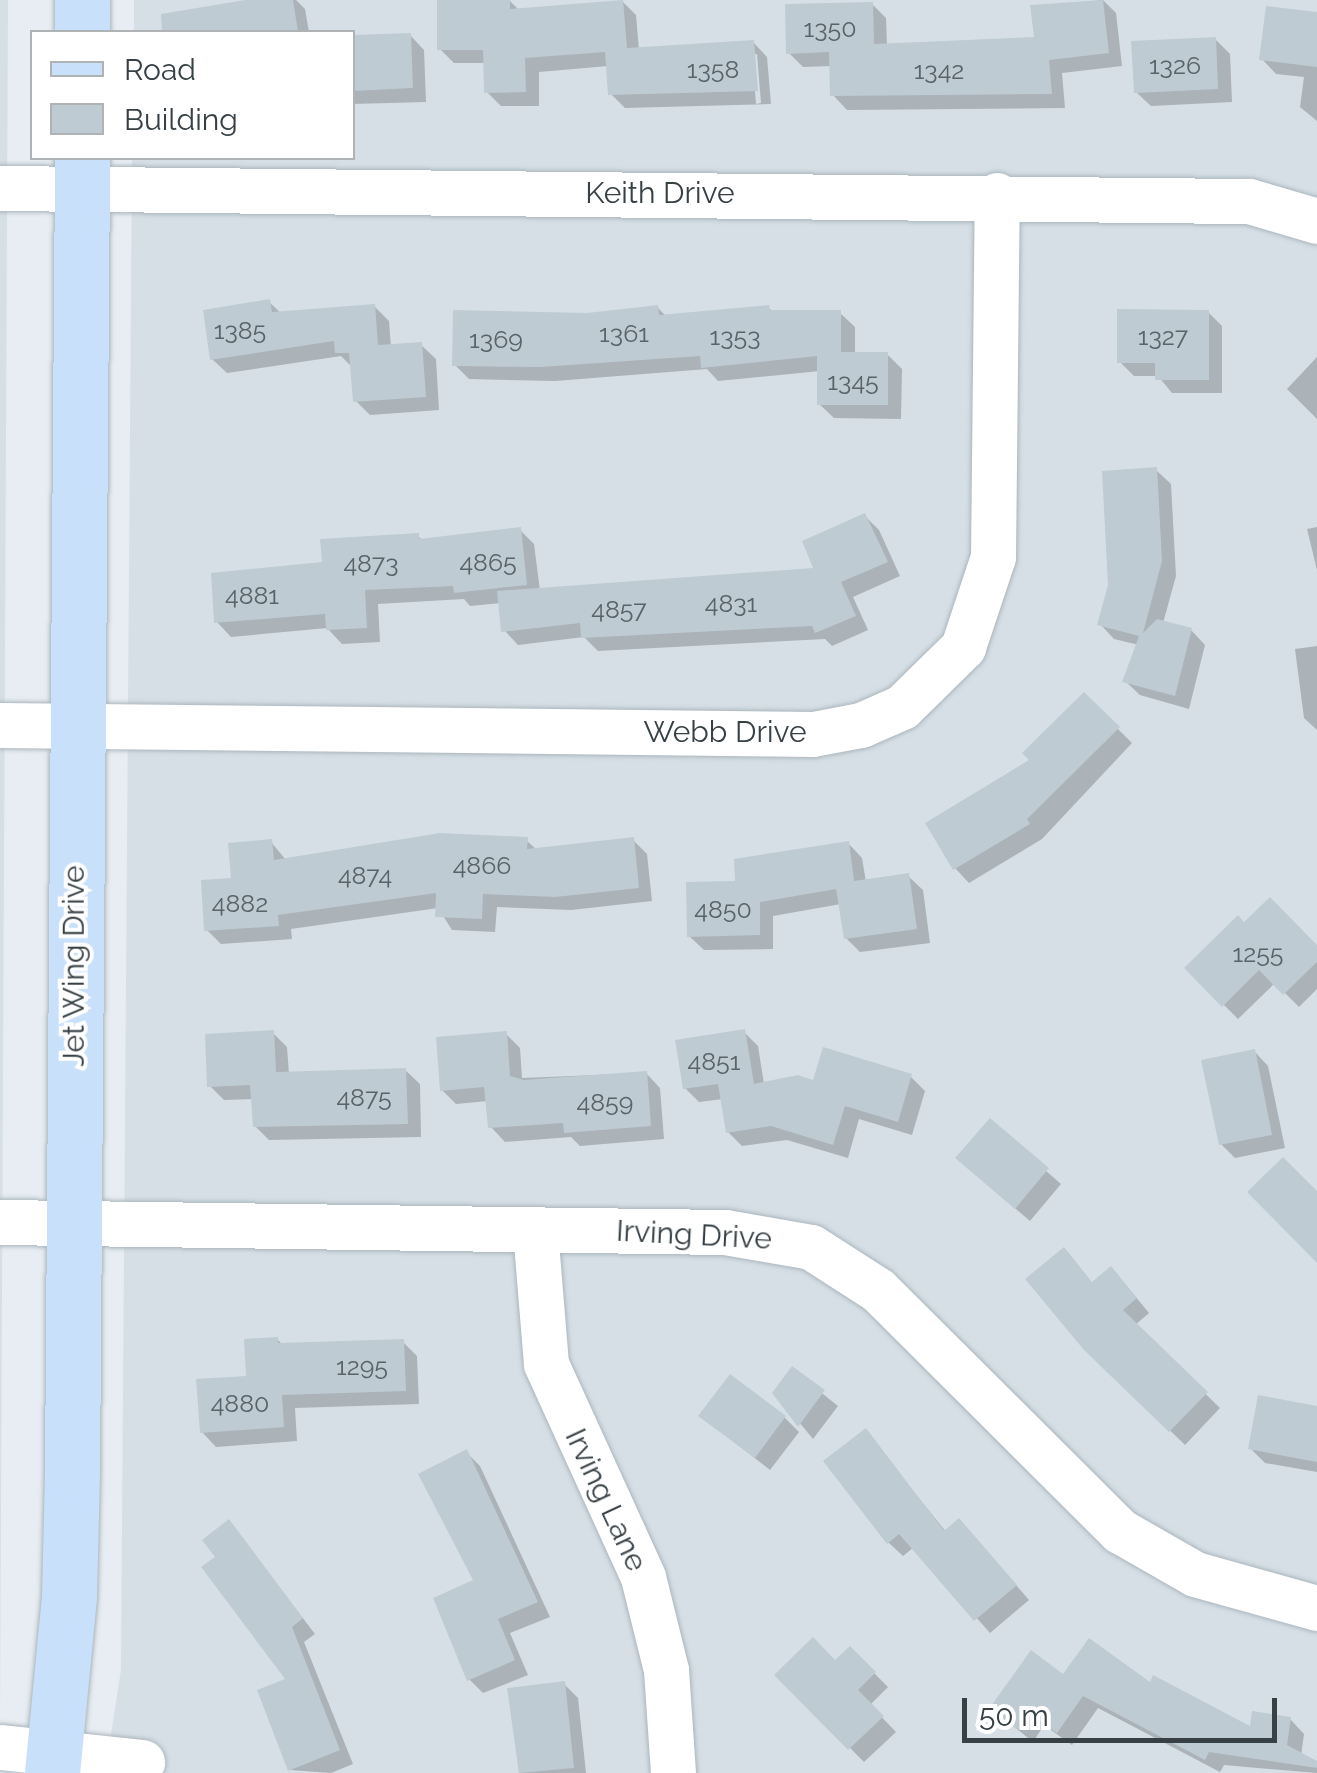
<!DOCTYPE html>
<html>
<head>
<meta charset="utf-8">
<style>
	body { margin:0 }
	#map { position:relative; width:1317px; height:1773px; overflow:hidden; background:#e7edf2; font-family:Raleway,sans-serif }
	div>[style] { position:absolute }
	.residential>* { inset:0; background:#d6dfe6 }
	.shadow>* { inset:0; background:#0003 }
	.building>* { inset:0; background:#becbd3 }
	.roads { filter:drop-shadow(0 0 2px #abb6bd) drop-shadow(0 0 2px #abb6bd) }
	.street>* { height:45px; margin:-22.5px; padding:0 22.5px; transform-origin:22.5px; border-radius:22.5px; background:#fff }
	.secondary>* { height:55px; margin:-27.5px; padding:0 27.5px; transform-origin:27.5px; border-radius:27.5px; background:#c9e0fb }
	span { translate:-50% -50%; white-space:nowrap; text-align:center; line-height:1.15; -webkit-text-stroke:8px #fff; paint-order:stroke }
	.number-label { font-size:25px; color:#596368 }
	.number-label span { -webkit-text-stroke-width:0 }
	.street-label { font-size:30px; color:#374045 }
	.legend { position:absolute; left:30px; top:30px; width:325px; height:130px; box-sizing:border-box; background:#fff; border:2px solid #afb3b5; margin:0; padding:12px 18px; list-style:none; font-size:30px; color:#374045 }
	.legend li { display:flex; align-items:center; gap:20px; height:50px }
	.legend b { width:50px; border:2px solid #afb3b5 }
	.scale { position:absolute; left:962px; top:1698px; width:315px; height:45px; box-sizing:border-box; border:5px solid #374045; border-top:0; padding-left:12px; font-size:30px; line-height:35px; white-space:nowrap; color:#374045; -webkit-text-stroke:8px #fff; paint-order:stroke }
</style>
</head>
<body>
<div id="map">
	<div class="residential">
		<div style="clip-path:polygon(0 0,8px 0,0 1724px)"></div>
		<div style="clip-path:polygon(134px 0,1317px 0,1317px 1773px,105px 1773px,121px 1670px,132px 158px,352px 158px,352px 32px,134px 32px)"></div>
	</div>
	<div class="shadow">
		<div style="clip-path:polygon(260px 0,296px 0,305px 9px,309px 32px,216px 32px,212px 8px)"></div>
		<div style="clip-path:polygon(evenodd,509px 0,519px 10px,622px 1px,636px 15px,639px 50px,753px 42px,767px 57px,771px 104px,625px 108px,611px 94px,608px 66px,539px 72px,539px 106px,501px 106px,487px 92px,486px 63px,454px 63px,440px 49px,509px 0,752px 54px,757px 54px,761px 103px,756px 104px,752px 54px)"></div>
		<div style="clip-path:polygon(1103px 0,1116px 13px,1122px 66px,1062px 73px,1065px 108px,847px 110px,833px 95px,832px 66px,803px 67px,789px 53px,872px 4px,886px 18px,887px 46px,1037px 40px,1033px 7px)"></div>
		<div style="clip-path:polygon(1317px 15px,1317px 121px,1300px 107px,1304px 77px,1276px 74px,1262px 59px)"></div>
		<div style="clip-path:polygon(410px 35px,424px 50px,426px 102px,352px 104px,352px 38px)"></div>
		<div style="clip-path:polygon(1215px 39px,1230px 54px,1232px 102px,1151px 106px,1136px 92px)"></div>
		<div style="clip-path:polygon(269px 302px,282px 314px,374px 306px,389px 321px,391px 347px,421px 345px,436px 359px,439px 410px,370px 415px,356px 401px,353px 368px,341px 356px,227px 373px,212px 359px)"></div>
		<div style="clip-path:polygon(657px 307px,667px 317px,768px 307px,774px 313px,840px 313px,855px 327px,855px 354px,887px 354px,902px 369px,901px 419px,834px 418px,819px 404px,820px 371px,718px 381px,707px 369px,555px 381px,469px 379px,455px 365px,587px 315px)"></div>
		<div style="clip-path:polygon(1208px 312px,1222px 326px,1222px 393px,1172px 393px,1158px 376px,1134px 376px,1120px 362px)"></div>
		<div style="clip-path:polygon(1317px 357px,1317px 419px,1287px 389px)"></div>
		<div style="clip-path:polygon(1156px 470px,1171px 484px,1176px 576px,1163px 623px,1191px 630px,1205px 645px,1189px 709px,1140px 695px,1125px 681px,1139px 645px,1114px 639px,1100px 624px)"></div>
		<div style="clip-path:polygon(865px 516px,879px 530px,900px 576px,853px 597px,868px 630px,832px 646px,825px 639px,598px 651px,584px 637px,518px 645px,504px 630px,501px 603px,470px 606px,464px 599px,378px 604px,380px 642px,342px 644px,327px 628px,231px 637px,217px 622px,324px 565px,418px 536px,423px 541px,520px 530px,534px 544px,540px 591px,817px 570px)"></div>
		<div style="clip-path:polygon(1317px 527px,1317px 570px,1307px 529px)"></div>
		<div style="clip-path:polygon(1317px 646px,1317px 730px,1304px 718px,1295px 649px)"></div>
		<div style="clip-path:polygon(1084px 695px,1132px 743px,1042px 839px,969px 883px,955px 868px)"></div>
		<div style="clip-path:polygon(526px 840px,537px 850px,633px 840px,647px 854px,652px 901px,571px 910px,497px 907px,495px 932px,452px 930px,438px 908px,291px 929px,292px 939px,221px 944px,207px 930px,234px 880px,271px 842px,286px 860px)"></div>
		<div style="clip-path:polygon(848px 843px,862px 858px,866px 882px,908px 876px,923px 890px,930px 943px,860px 952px,846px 938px,841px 904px,773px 916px,773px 949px,704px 950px,689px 936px,737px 883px)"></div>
		<div style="clip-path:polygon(1244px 926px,1317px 948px,1317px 989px,1299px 1007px,1275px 983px,1238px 1019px,1187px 968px)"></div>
		<div style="clip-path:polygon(744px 1032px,758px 1046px,764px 1084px,911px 1077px,925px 1091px,912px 1135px,859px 1119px,848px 1158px,787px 1140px,742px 1146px,728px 1132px,723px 1099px,699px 1102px,685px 1088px)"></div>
		<div style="clip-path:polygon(273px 1033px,287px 1047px,289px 1074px,405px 1070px,420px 1084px,421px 1137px,269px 1140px,255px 1126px,254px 1099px,224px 1100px,210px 1086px)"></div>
		<div style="clip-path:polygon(506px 1034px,520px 1048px,522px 1078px,646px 1073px,660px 1088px,664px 1139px,580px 1146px,571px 1137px,505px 1142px,491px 1127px,488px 1101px,456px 1104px,442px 1090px)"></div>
		<div style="clip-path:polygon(1254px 1051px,1268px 1066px,1285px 1148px,1235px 1158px,1221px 1144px)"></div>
		<div style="clip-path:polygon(990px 1122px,1061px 1184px,1030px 1221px,973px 1172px)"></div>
		<div style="clip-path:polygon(1093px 1284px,1125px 1284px,1149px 1313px,1135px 1325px,1220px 1408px,1185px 1445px,1086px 1348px)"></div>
		<div style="clip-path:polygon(277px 1339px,284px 1346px,403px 1342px,417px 1356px,419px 1404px,295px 1408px,297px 1441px,216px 1447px,202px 1432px)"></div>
		<div style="clip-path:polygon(793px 1370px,838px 1406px,813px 1439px,775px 1393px)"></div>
		<div style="clip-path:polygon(1317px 1409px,1317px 1472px,1265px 1463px,1251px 1449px)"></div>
		<div style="clip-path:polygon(701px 1416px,785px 1418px,799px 1432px,770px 1470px)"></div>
		<div style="clip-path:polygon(866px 1432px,946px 1532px,973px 1535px,1029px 1600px,990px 1633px,914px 1547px,903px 1556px,888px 1542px)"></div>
		<div style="clip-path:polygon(466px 1452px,480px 1466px,550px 1617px,510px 1633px,528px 1675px,483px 1693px,469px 1679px,477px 1582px)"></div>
		<div style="clip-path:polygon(229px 1522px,315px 1634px,304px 1642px,353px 1764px,331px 1773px,290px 1770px,289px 1680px,219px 1558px)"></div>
		<div style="clip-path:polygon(850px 1649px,888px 1687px,870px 1705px,896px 1732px,864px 1762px,778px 1675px,836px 1664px)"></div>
		<div style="clip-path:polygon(1064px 1677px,1150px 1685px,1252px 1729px,1290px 1719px,1304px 1734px,1301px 1756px,1317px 1763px,1317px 1773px,1224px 1765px,1220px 1772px,1098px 1708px,1072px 1745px,1044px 1725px,1033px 1742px,992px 1709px)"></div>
		<div style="clip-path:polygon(564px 1684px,578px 1698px,586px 1773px,519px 1773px,510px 1691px)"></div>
	</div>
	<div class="building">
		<div style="clip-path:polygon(245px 0,293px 0,298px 32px,162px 32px,161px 14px)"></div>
		<div style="clip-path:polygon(437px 0,510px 0,510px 9px,623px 0,627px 48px,754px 40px,758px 91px,608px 95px,605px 52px,525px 58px,526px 92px,484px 93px,483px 50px,437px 50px)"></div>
		<div style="clip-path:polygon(1103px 0,1109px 53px,1049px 60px,1052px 94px,830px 96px,829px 52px,786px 54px,785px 4px,873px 2px,874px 44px,1034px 37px,1030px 5px)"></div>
		<div style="clip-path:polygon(1266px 6px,1317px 12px,1317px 67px,1259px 60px)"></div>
		<div style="clip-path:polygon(411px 33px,413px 88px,352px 91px,352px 35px)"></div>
		<div style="clip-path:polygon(1216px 37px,1218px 89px,1134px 93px,1131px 41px)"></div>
		<div style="clip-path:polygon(270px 299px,272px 312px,375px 304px,378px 345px,422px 342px,426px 397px,353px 402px,349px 353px,335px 353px,334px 341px,210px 360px,203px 310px)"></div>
		<div style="clip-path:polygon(658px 305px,659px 315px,769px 305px,770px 310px,841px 310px,841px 352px,888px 352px,888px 405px,817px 405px,817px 356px,701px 368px,700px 356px,540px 367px,452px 366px,453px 310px,587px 313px)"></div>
		<div style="clip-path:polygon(1117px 309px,1209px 310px,1209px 380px,1155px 380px,1155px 363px,1117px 363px)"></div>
		<div style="clip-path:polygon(1157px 467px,1162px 561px,1143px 633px,1157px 619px,1192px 628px,1175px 696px,1122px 682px,1139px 636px,1097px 625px,1108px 585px,1102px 471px)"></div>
		<div style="clip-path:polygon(865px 513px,888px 562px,841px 582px,856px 616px,815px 633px,812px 626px,581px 638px,580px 623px,501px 632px,497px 591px,813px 568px,802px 541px)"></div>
		<div style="clip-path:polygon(521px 527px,527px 585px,454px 593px,453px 586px,365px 590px,367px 628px,326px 630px,325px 614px,214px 623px,211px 573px,322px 562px,320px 539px,419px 533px,419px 539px)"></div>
		<div style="clip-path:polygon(1084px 692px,1120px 727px,1027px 819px,1030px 824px,953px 870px,925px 823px,1029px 760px,1022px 753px)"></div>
		<div style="clip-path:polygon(440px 833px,528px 837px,527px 849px,634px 837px,639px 888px,555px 897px,483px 894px,482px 919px,435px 917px,436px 893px,278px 915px,279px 926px,204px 931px,201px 880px,231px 878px,228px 843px,272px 839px,274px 860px)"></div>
		<div style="clip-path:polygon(849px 841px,854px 881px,909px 873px,917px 929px,844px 939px,836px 889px,760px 902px,760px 935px,687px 937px,686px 882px,735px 881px,734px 859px)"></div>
		<div style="clip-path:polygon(1270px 897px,1317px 945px,1317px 962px,1283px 995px,1259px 970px,1222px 1007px,1184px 968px,1238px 915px,1244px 922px)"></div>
		<div style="clip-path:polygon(745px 1029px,754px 1084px,798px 1075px,813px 1080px,823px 1047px,912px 1074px,898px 1122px,845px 1106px,833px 1145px,771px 1126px,726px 1133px,718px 1084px,683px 1089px,675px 1040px)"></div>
		<div style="clip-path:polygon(274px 1030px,276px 1072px,406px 1068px,408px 1124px,253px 1127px,250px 1085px,207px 1087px,205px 1034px)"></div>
		<div style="clip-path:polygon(507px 1031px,510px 1076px,524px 1080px,647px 1071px,651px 1126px,564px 1133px,563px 1123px,488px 1128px,484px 1087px,440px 1091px,436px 1037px)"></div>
		<div style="clip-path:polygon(1255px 1049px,1272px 1135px,1219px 1145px,1201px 1060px)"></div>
		<div style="clip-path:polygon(990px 1118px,1049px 1168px,1015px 1209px,955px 1158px)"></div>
		<div style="clip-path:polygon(1283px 1157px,1317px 1191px,1317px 1263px,1247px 1192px)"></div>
		<div style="clip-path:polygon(1064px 1247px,1092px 1282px,1111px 1266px,1137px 1298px,1123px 1310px,1208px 1392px,1169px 1432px,1084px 1350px,1025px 1279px)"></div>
		<div style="clip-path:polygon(278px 1337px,278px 1343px,404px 1339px,406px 1391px,282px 1395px,284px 1427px,200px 1433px,196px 1379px,246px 1376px,244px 1339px)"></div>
		<div style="clip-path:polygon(792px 1366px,825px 1390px,798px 1427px,772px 1393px)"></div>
		<div style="clip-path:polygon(730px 1374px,786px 1416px,755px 1458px,698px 1416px)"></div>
		<div style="clip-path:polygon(1258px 1395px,1317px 1406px,1317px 1462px,1248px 1449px)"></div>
		<div style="clip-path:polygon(866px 1428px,944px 1531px,959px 1518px,1017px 1585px,974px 1621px,899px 1534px,887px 1544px,823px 1461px)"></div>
		<div style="clip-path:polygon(467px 1449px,538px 1602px,498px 1619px,515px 1660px,467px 1681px,433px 1598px,473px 1580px,418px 1474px)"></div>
		<div style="clip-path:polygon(229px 1519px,303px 1618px,292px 1627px,340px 1750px,288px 1771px,257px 1690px,285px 1679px,201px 1567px,215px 1557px,202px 1540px)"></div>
		<div style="clip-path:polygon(813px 1637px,835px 1660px,850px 1646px,876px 1672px,858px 1690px,884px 1716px,848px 1750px,774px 1675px)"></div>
		<div style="clip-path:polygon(1089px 1638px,1150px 1682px,1153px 1675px,1250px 1726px,1252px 1711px,1291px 1717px,1287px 1745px,1317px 1761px,1317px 1768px,1209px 1752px,1205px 1760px,1083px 1696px,1057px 1733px,1029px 1713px,1018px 1730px,989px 1709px,1031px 1650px,1063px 1674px)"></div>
		<div style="clip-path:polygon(565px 1681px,574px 1768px,519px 1773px,507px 1688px)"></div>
	</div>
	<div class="roads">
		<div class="street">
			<div style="left:0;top:188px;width:1249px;rotate:0.6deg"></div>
			<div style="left:1249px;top:201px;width:71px;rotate:16.4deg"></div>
			<div style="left:0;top:725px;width:813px;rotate:0.63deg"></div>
			<div style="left:813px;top:734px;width:49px;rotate:-10.6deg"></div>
			<div style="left:861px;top:725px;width:45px;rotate:-23.7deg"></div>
			<div style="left:902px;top:707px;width:86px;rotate:-44.5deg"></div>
			<div style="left:963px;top:647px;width:95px;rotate:-71.6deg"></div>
			<div style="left:993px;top:557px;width:362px;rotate:-89.4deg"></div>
			<div style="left:0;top:1222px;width:725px;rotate:0.79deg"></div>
			<div style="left:725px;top:1232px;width:87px;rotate:9.9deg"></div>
			<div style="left:811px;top:1247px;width:80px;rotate:32.7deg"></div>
			<div style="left:878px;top:1290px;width:342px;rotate:44.9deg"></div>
			<div style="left:1120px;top:1531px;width:86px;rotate:29.8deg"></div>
			<div style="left:1195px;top:1574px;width:127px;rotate:15.6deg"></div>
			<div style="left:535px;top:1230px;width:134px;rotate:85.3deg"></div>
			<div style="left:546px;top:1364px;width:234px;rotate:65.5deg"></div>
			<div style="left:643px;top:1577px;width:96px;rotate:76.1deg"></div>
			<div style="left:666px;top:1670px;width:103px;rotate:86.1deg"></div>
			<div style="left:0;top:1747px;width:143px;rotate:6deg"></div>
		</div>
		<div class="secondary">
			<div style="left:82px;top:32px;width:32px;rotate:-90deg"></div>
			<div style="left:52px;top:1773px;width:178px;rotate:-84.5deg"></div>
			<div style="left:69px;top:1596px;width:125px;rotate:-88.6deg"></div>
			<div style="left:72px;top:1471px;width:1313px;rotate:-89.56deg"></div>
		</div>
	</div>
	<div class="number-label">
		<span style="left:830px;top:28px">1350</span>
		<span style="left:1175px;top:65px">1326</span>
		<span style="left:713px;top:69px">1358</span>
		<span style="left:939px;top:70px">1342</span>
		<span style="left:240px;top:330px">1385</span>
		<span style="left:624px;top:333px">1361</span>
		<span style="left:735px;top:336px">1353</span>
		<span style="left:1163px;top:336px">1327</span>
		<span style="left:496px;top:339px">1369</span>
		<span style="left:853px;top:381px">1345</span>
		<span style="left:488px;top:562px">4865</span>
		<span style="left:371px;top:563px">4873</span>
		<span style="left:252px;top:595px">4881</span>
		<span style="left:731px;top:603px">4831</span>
		<span style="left:619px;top:609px">4857</span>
		<span style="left:482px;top:865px">4866</span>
		<span style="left:365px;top:875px">4874</span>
		<span style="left:240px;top:903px">4882</span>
		<span style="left:723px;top:909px">4850</span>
		<span style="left:1258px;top:953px">1255</span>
		<span style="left:714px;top:1061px">4851</span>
		<span style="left:364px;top:1097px">4875</span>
		<span style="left:605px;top:1102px">4859</span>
		<span style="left:362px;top:1366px">1295</span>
		<span style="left:240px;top:1403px">4880</span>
	</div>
	<div class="street-label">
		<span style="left:660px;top:193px">Keith Drive</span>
		<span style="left:725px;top:732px">Webb Drive</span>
		<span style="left:74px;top:966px;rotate:-90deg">Jet Wing Drive</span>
		<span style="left:694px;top:1235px;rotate:3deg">Irving Drive</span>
		<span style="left:606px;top:1500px;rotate:65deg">Irving Lane</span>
	</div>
	<ul class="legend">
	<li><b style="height:12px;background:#c9e0fb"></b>Road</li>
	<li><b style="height:28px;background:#becbd3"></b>Building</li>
	</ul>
	<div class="scale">50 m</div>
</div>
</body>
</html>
